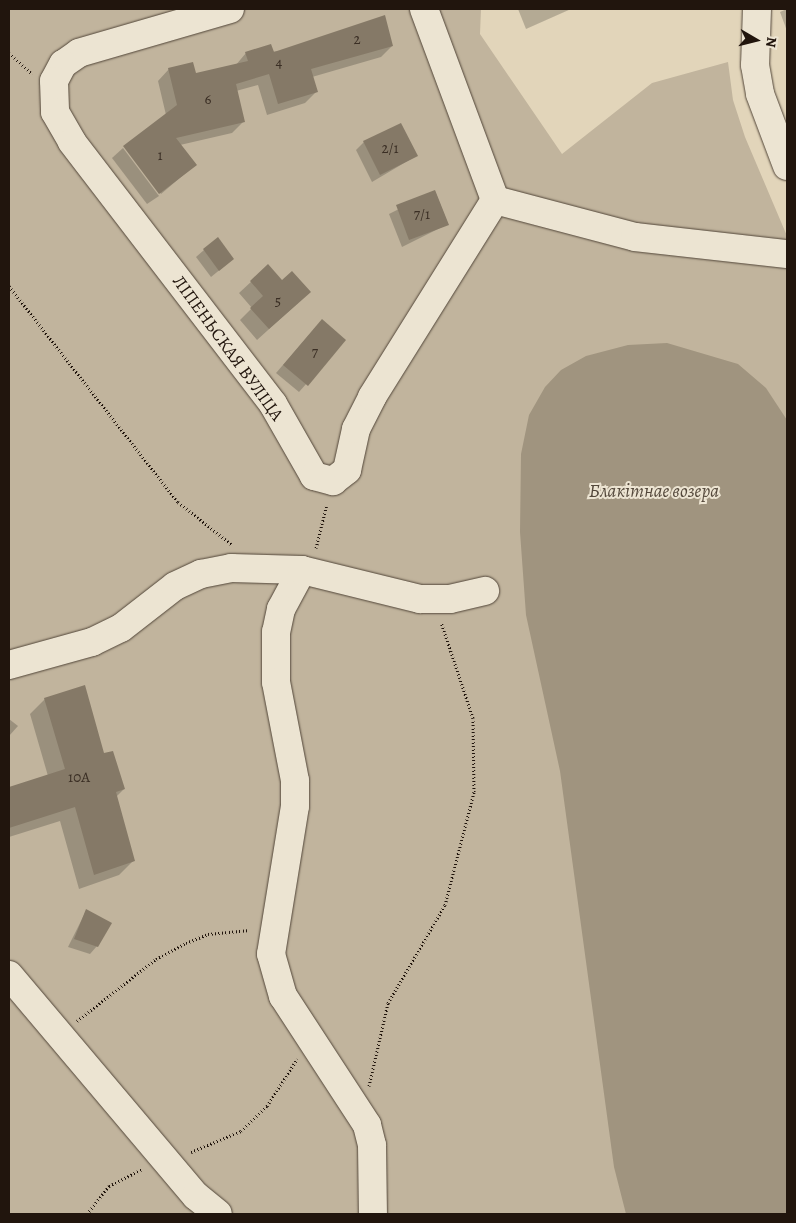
<!DOCTYPE html>
<html>
<head>
<meta charset="utf-8">
<style>
	body { margin:0 }
	#map { position:relative; width:796px; height:1223px; overflow:hidden; background:#e2d5ba; font-family:Alegreya,serif }
	div>[style] { position:absolute }
	.green>* { inset:0; background:#c1b49d }
	.water>* { inset:0; background:#a0947f }
	.shadow>* { inset:0; background:#0003 }
	.building>* { inset:0; background:#857967 }
	.path>* { height:3px; margin-top:-1.5px; transform-origin:0; background:repeating-linear-gradient(90deg,#21150d 0 1px,transparent 0 3.5px) }
	.roads { filter:drop-shadow(0 0 1px #514538) drop-shadow(0 0 1px #514538) }
	.minor>* { height:28px; margin:-14px; padding:0 14px; transform-origin:14px; border-radius:14px; background:#ece4d2 }
	span { translate:-50% -50%; white-space:nowrap; text-align:center; line-height:1.15; -webkit-text-stroke:4px #ece4d2; paint-order:stroke }
	.number-label { font-size:15px; color:#3a2e24 }
	.number-label span { -webkit-text-stroke-width:0 }
	.street-label { font-size:18px; color:#21150d }
	.water-label { font-size:19px; color:#54483b; font-style:italic }
	.frame { position:absolute; inset:0; border:10px solid #21150d; pointer-events:none }
	.north { position:absolute; left:731px; top:15px; width:50px; height:50px; -webkit-text-stroke:4px #ece4d2; paint-order:stroke; rotate:98deg; font-size:14px; font-weight:700; line-height:20px; text-align:center; color:#21150d }
	.north::after { content:''; display:block; margin:auto; width:18px; height:22px; background:#21150d; clip-path:polygon(50% 0,100% 100%,50% 72%,0 100%) }
</style>
</head>
<body>
<div id="map">
	<div class="green">
		<div style="clip-path:polygon(9px 9px,481px 9px,480px 34px,562px 154px,652px 83px,728px 62px,733px 100px,745px 137px,787px 236px,787px 1214px,9px 1214px)"></div>
	</div>
	<div class="water">
		<div style="clip-path:polygon(667px 343px,738px 364px,766px 388px,787px 420px,787px 1214px,626px 1214px,614px 1167px,560px 771px,526px 615px,520px 532px,521px 454px,529px 415px,545px 387px,561px 370px,586px 356px,628px 345px)"></div>
	</div>
	<div class="shadow">
		<div style="clip-path:polygon(518px 9px,571px 9px,526px 29px)"></div>
		<div style="clip-path:polygon(787px 9px,787px 31px,780px 12px)"></div>
		<div style="clip-path:polygon(392px 46px,381px 57px,312px 77px,317px 91px,305px 103px,267px 115px,258px 85px,236px 91px,243px 122px,232px 133px,180px 145px,195px 165px,161px 194px,125px 147px,166px 115px,158px 81px,169px 69px,195px 75px,235px 66px,246px 53px)"></div>
		<div style="clip-path:polygon(364px 142px,416px 156px,372px 182px,356px 150px)"></div>
		<div style="clip-path:polygon(123px 148px,159px 196px,147px 204px,112px 158px)"></div>
		<div style="clip-path:polygon(435px 191px,448px 224px,402px 247px,389px 214px)"></div>
		<div style="clip-path:polygon(204px 250px,233px 259px,211px 277px,196px 257px)"></div>
		<div style="clip-path:polygon(268px 266px,298px 303px,257px 340px,240px 320px,252px 308px,239px 293px)"></div>
		<div style="clip-path:polygon(315px 328px,345px 340px,299px 392px,276px 373px)"></div>
		<div style="clip-path:polygon(45px 699px,103px 755px,124px 789px,116px 797px,134px 860px,119px 875px,79px 889px,60px 821px,9px 837px,9px 789px,48px 776px,30px 714px)"></div>
		<div style="clip-path:polygon(9px 719px,18px 726px,9px 736px)"></div>
		<div style="clip-path:polygon(86px 911px,97px 946px,90px 954px,68px 947px)"></div>
	</div>
	<div class="building">
		<div style="clip-path:polygon(385px 15px,393px 46px,311px 69px,318px 92px,278px 104px,269px 74px,236px 84px,245px 122px,176px 138px,197px 165px,159px 194px,123px 146px,177px 105px,168px 68px,193px 62px,196px 73px,248px 61px,245px 52px,271px 44px,274px 52px)"></div>
		<div style="clip-path:polygon(401px 123px,418px 156px,380px 175px,363px 141px)"></div>
		<div style="clip-path:polygon(435px 190px,449px 225px,409px 240px,396px 205px)"></div>
		<div style="clip-path:polygon(218px 237px,234px 259px,219px 271px,203px 249px)"></div>
		<div style="clip-path:polygon(268px 264px,282px 280px,292px 271px,311px 292px,269px 329px,250px 308px,263px 296px,250px 281px)"></div>
		<div style="clip-path:polygon(322px 319px,346px 340px,308px 386px,283px 365px)"></div>
		<div style="clip-path:polygon(85px 685px,104px 753px,113px 751px,125px 789px,116px 792px,135px 861px,94px 875px,75px 807px,9px 828px,9px 787px,65px 769px,44px 698px)"></div>
		<div style="clip-path:polygon(86px 909px,112px 923px,98px 947px,74px 939px)"></div>
	</div>
	<div class="path">
		<div style="left:9px;top:53px;width:31px;rotate:42deg"></div>
		<div style="left:9px;top:286px;width:274px;rotate:52deg"></div>
		<div style="left:178px;top:502px;width:68px;rotate:38.4deg"></div>
		<div style="left:316px;top:548px;width:45px;rotate:-76deg"></div>
		<div style="left:77px;top:1021px;width:100px;rotate:-38.1deg"></div>
		<div style="left:156px;top:959px;width:34px;rotate:-28deg"></div>
		<div style="left:186px;top:943px;width:24px;rotate:-22deg"></div>
		<div style="left:208px;top:934px;width:42px;rotate:-5.4deg"></div>
		<div style="left:369px;top:1086px;width:85px;rotate:-77.1deg"></div>
		<div style="left:388px;top:1003px;width:113px;rotate:-59.8deg"></div>
		<div style="left:445px;top:905px;width:117px;rotate:-75.6deg"></div>
		<div style="left:474px;top:792px;width:74px;rotate:-90.8deg"></div>
		<div style="left:473px;top:718px;width:101px;rotate:-108.4deg"></div>
		<div style="left:191px;top:1152px;width:54px;rotate:-22.8deg"></div>
		<div style="left:241px;top:1131px;width:36px;rotate:-44deg"></div>
		<div style="left:267px;top:1106px;width:56px;rotate:-57.4deg"></div>
		<div style="left:87px;top:1214px;width:36px;rotate:-52deg"></div>
		<div style="left:109px;top:1186px;width:37px;rotate:-27deg"></div>
	</div>
	<div class="roads">
		<div class="minor">
			<div style="left:230px;top:9px;width:157px;rotate:163.8deg"></div>
			<div style="left:79px;top:53px;width:19px;rotate:145deg"></div>
			<div style="left:63px;top:64px;width:19px;rotate:118deg"></div>
			<div style="left:54px;top:81px;width:31px;rotate:88deg"></div>
			<div style="left:55px;top:112px;width:34px;rotate:60deg"></div>
			<div style="left:72px;top:142px;width:330px;rotate:52.5deg"></div>
			<div style="left:273px;top:404px;width:83px;rotate:60.3deg"></div>
			<div style="left:314px;top:476px;width:20px;rotate:15deg"></div>
			<div style="left:333px;top:481px;width:18px;rotate:-38deg"></div>
			<div style="left:347px;top:470px;width:42px;rotate:-77.6deg"></div>
			<div style="left:356px;top:429px;width:36px;rotate:-63deg"></div>
			<div style="left:372px;top:397px;width:232px;rotate:-58deg"></div>
			<div style="left:424px;top:9px;width:204px;rotate:69.6deg"></div>
			<div style="left:495px;top:200px;width:145px;rotate:14.8deg"></div>
			<div style="left:635px;top:237px;width:153px;rotate:6.4deg"></div>
			<div style="left:757px;top:9px;width:56px;rotate:92deg"></div>
			<div style="left:755px;top:65px;width:29px;rotate:80deg"></div>
			<div style="left:760px;top:94px;width:77px;rotate:69.4deg"></div>
			<div style="left:302px;top:570px;width:44px;rotate:118.3deg"></div>
			<div style="left:281px;top:609px;width:24px;rotate:102deg"></div>
			<div style="left:276px;top:632px;width:50px;rotate:90deg"></div>
			<div style="left:276px;top:682px;width:101px;rotate:79.1deg"></div>
			<div style="left:295px;top:781px;width:25px;rotate:90deg"></div>
			<div style="left:295px;top:806px;width:150px;rotate:99.2deg"></div>
			<div style="left:271px;top:954px;width:44px;rotate:74.1deg"></div>
			<div style="left:283px;top:996px;width:154px;rotate:56.9deg"></div>
			<div style="left:367px;top:1125px;width:21px;rotate:76deg"></div>
			<div style="left:372px;top:1145px;width:69px;rotate:89.2deg"></div>
			<div style="left:9px;top:665px;width:86px;rotate:-15.5deg"></div>
			<div style="left:92px;top:642px;width:32px;rotate:-26deg"></div>
			<div style="left:121px;top:628px;width:68px;rotate:-37.9deg"></div>
			<div style="left:175px;top:586px;width:29px;rotate:-25deg"></div>
			<div style="left:201px;top:574px;width:31px;rotate:-11deg"></div>
			<div style="left:231px;top:568px;width:71px;rotate:1.6deg"></div>
			<div style="left:302px;top:570px;width:122px;rotate:13.8deg"></div>
			<div style="left:420px;top:599px;width:30px"></div>
			<div style="left:450px;top:599px;width:36px;rotate:-13deg"></div>
			<div style="left:9px;top:975px;width:289px;rotate:49.8deg"></div>
			<div style="left:196px;top:1196px;width:28px;rotate:39deg"></div>
		</div>
	</div>
	<div class="number-label">
		<span style="left:357px;top:40px">2</span>
		<span style="left:279px;top:63px">4</span>
		<span style="left:208px;top:100px">6</span>
		<span style="left:390px;top:149px">2/1</span>
		<span style="left:160px;top:156px">1</span>
		<span style="left:422px;top:215px">7/1</span>
		<span style="left:278px;top:302px">5</span>
		<span style="left:315px;top:353px">7</span>
		<span style="left:79px;top:778px">10А</span>
	</div>
	<div class="street-label">
		<span style="left:228px;top:348px;rotate:54deg">ЛІПЕНЬСКАЯ ВУЛІЦА</span>
	</div>
	<div class="water-label">
		<span style="left:654px;top:492px">Блакітнае возера</span>
	</div>
	<div class="frame"></div>
	<div class="north">N</div>
</div>
</body>
</html>
